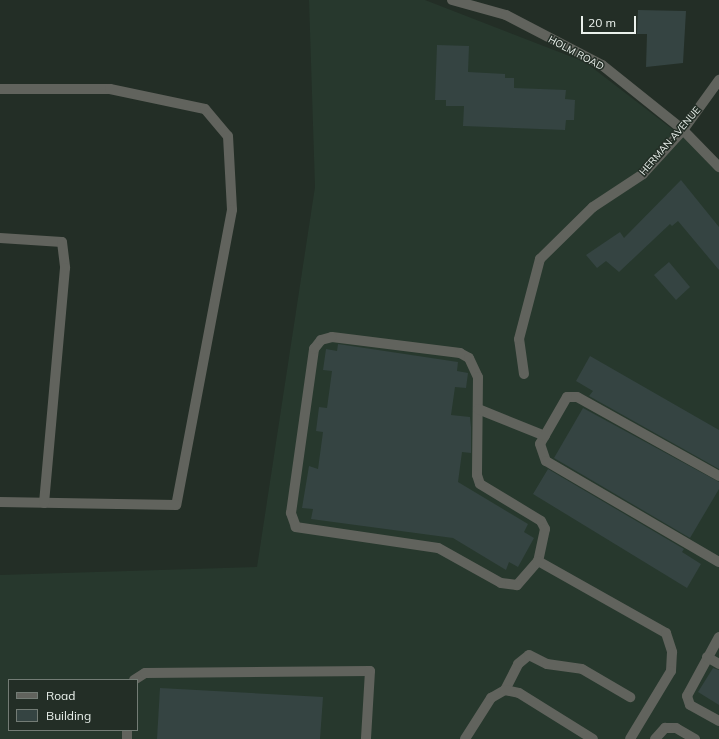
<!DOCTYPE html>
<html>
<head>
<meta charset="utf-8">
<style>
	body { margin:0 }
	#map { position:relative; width:719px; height:739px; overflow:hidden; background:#232e26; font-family:Mulish,sans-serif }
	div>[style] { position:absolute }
	.built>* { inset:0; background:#27382d }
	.building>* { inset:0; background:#354442 }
	.minor>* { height:10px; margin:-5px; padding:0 5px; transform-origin:5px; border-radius:5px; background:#61635d }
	span { translate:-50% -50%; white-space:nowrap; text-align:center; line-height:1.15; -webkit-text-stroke:3px #232e26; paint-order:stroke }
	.street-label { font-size:10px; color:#eaf1ec }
	.legend { position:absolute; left:8px; top:679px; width:130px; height:52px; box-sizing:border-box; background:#232e26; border:1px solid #737c75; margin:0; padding:5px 7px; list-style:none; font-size:12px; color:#eaf1ec }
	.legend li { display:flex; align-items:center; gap:8px; height:20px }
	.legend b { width:20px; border:1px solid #737c75 }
	.scale { position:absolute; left:581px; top:16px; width:55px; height:18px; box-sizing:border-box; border:2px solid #eaf1ec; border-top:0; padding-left:5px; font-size:12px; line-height:14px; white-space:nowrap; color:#eaf1ec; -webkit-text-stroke:3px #232e26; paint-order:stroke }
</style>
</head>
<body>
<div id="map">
	<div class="built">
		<div style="clip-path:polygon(evenodd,309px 0,425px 0,585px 62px,719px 165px,719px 739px,0 739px,0 575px,257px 567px,315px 187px,309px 0,9px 680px,137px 680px,137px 730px,9px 730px,9px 680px)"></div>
	</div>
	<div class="building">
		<div style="clip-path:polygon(638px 10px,686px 11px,683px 63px,646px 67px,647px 34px,637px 34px)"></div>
		<div style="clip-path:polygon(437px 45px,469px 46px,468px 72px,505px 74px,505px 78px,514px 78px,514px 88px,566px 90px,565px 99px,575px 100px,574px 120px,566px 120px,565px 130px,463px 126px,464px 106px,446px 106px,446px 100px,435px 100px)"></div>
		<div style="clip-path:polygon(681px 180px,719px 227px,719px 270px,678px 221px,672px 226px,670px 224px,619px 272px,606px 261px,597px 268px,586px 255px,620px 232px,624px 238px)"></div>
		<div style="clip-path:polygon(669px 262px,690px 287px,676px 300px,654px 275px)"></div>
		<div style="clip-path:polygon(338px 344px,458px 362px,457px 371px,468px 373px,466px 388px,455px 387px,451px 415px,470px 417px,471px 427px,471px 453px,462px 452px,458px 482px,528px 524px,524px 532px,534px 538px,518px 567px,509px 562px,506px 570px,453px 538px,311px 519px,313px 509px,302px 508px,309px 466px,318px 469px,323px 432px,316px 431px,319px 407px,327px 408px,332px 371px,323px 370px,326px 349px,337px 351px)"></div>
		<div style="clip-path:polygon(590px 356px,719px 430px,719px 469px,589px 396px,593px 391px,576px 381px)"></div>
		<div style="clip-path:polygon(583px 408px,719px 482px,719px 489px,690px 538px,554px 458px)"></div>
		<div style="clip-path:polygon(548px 469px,684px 549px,682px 552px,701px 564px,687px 588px,533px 494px)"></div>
		<div style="clip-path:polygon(713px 668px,719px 670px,719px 705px,698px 692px)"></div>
		<div style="clip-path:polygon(160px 688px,323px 697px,320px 739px,157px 739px)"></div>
	</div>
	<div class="minor">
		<div style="left:452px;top:0;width:56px;rotate:15.5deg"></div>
		<div style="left:506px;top:15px;width:108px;rotate:27.5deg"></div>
		<div style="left:602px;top:65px;width:104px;rotate:38.7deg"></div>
		<div style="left:683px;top:130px;width:52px;rotate:45.8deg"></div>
		<div style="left:0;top:89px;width:110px"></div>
		<div style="left:110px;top:89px;width:97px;rotate:11.9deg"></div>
		<div style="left:205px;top:109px;width:35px;rotate:50deg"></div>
		<div style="left:228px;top:136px;width:74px;rotate:86.9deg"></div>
		<div style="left:232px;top:210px;width:300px;rotate:100.7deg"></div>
		<div style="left:176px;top:505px;width:176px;rotate:-179deg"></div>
		<div style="left:0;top:238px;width:62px;rotate:3.7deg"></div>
		<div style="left:62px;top:242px;width:26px;rotate:83deg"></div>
		<div style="left:65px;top:268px;width:236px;rotate:95.1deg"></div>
		<div style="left:332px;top:337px;width:129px;rotate:7.1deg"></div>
		<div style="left:460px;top:353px;width:10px;rotate:29deg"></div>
		<div style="left:469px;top:358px;width:21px;rotate:65deg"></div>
		<div style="left:478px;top:377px;width:98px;rotate:90.6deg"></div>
		<div style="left:477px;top:475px;width:9px;rotate:72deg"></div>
		<div style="left:480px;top:484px;width:71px;rotate:31.2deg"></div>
		<div style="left:541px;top:521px;width:9px;rotate:63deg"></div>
		<div style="left:545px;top:529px;width:33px;rotate:102deg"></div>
		<div style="left:538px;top:561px;width:32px;rotate:131deg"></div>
		<div style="left:517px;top:585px;width:16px;rotate:-173deg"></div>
		<div style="left:501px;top:583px;width:72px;rotate:-150.9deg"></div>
		<div style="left:438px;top:548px;width:144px;rotate:-171.6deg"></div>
		<div style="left:296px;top:527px;width:15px;rotate:-110deg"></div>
		<div style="left:291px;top:513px;width:166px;rotate:-82deg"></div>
		<div style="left:314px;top:349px;width:11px;rotate:-52deg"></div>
		<div style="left:321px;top:340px;width:11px;rotate:-15deg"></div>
		<div style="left:524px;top:374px;width:35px;rotate:-98deg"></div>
		<div style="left:519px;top:339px;width:83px;rotate:-75.3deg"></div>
		<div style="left:540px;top:259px;width:74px;rotate:-44.5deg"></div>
		<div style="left:593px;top:207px;width:60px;rotate:-33.4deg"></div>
		<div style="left:643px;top:174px;width:59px;rotate:-47.7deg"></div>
		<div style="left:683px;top:130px;width:62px;rotate:-54.2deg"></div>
		<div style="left:478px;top:409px;width:72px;rotate:21.9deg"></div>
		<div style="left:719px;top:476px;width:162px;rotate:-150.9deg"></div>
		<div style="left:577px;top:397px;width:10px;rotate:180deg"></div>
		<div style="left:567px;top:397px;width:54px;rotate:119.9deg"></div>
		<div style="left:540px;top:444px;width:18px;rotate:71deg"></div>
		<div style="left:546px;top:461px;width:200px;rotate:30.3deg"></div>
		<div style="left:538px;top:561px;width:147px;rotate:29.4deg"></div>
		<div style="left:666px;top:633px;width:20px;rotate:72deg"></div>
		<div style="left:672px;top:652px;width:19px;rotate:93deg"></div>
		<div style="left:671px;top:671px;width:79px;rotate:121.1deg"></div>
		<div style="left:719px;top:637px;width:67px;rotate:118.5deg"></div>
		<div style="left:687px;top:696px;width:9px;rotate:72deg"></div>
		<div style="left:690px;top:705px;width:33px;rotate:29deg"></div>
		<div style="left:707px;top:657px;width:14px;rotate:30deg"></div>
		<div style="left:134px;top:680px;width:13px;rotate:-32deg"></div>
		<div style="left:145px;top:673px;width:225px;rotate:-0.5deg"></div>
		<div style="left:370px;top:671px;width:68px;rotate:93.4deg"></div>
		<div style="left:505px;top:690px;width:29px;rotate:-63deg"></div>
		<div style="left:518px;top:664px;width:14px;rotate:-39deg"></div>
		<div style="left:529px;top:655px;width:20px;rotate:27deg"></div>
		<div style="left:547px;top:664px;width:35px;rotate:8deg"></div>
		<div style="left:582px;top:669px;width:56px;rotate:30.3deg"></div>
		<div style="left:127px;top:739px;width:9px;rotate:-90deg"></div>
		<div style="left:465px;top:739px;width:49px;rotate:-57.6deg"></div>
		<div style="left:491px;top:698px;width:16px;rotate:-30deg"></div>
		<div style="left:505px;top:690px;width:14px;rotate:12deg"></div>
		<div style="left:519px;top:693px;width:87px;rotate:31.9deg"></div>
		<div style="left:655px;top:739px;width:15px;rotate:-48deg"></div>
		<div style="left:665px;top:728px;width:11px"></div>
		<div style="left:676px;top:728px;width:22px;rotate:30deg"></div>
	</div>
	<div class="street-label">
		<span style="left:576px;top:53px;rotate:28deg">HOLM ROAD</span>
		<span style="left:670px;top:141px;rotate:-49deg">HERMAN AVENUE</span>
	</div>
	<ul class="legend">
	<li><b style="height:5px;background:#61635d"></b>Road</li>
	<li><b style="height:11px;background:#354442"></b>Building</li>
	</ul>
	<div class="scale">20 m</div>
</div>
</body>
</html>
